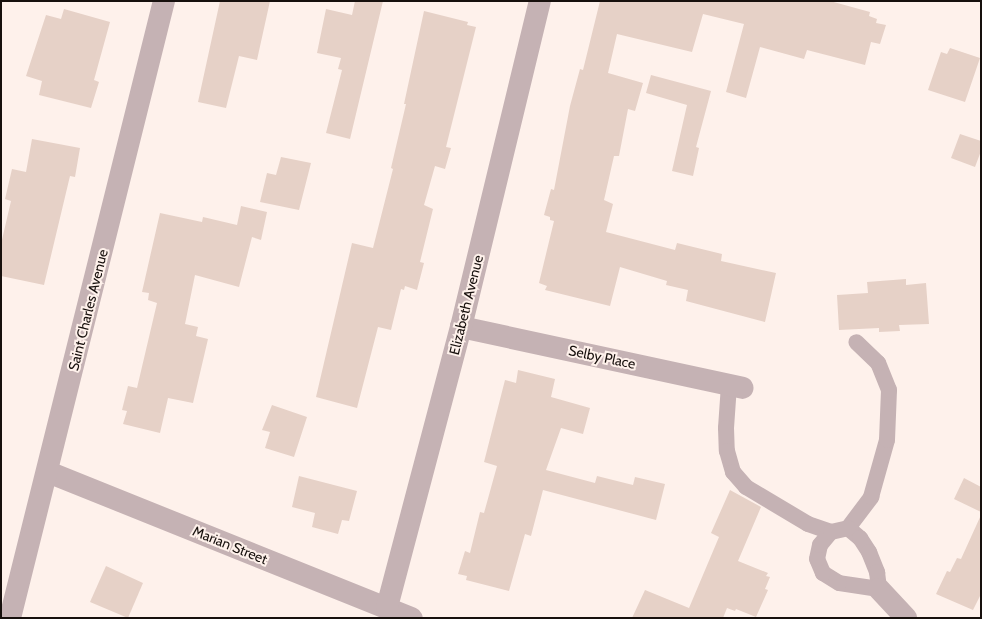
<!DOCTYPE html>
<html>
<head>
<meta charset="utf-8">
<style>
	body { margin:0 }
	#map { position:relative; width:982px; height:619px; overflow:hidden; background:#fef1eb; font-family:Cabin,sans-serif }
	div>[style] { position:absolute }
	.building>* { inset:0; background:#e6d1c7 }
	.service>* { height:16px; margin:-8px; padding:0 8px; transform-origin:8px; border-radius:8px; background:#c5b2b4 }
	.minor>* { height:22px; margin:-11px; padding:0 11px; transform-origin:11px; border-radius:11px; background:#c5b2b4 }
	span { translate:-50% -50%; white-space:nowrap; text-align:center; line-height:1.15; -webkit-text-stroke:4px #fef1eb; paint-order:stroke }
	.street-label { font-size:14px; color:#17100d }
	.frame { position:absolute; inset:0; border:2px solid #17100d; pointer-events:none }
</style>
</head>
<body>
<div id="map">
	<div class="building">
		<div style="clip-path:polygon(220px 1px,270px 1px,257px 60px,239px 56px,226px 108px,198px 102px)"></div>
		<div style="clip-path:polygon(355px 1px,383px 1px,350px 139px,326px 133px,342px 70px,338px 69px,341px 58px,317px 53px,326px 9px,352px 15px)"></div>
		<div style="clip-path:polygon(600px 1px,830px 1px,870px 12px,869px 16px,877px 19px,876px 23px,886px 25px,880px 44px,871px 42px,865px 65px,807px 50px,804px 59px,760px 47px,746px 98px,726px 92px,744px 24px,703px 14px,692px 52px,617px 34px,608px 73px,643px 83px,635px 111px,628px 109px,619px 156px,614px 156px,604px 200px,613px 204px,606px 232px,675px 250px,677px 243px,722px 254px,721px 261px,776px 273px,765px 322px,686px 301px,688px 290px,666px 285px,667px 281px,620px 267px,610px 306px,545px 290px,547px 286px,539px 283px,554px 221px,550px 220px,550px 217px,544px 215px,551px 189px,554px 190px,570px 106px,580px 69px,583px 70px)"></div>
		<div style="clip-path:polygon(64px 9px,110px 22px,94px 80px,99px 82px,91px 108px,39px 95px,42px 81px,26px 76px,46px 15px,61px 19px)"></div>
		<div style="clip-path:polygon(424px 11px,468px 22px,467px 25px,476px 27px,446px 147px,451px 148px,445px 169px,435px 166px,424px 205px,433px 209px,420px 262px,424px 263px,417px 290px,405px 286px,404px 290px,401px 289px,391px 330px,378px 327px,357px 408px,316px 397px,352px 243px,373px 248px,393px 169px,391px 168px,406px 104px,404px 104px)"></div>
		<div style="clip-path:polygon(950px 48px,980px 58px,965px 102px,928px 90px,941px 52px,947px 54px)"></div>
		<div style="clip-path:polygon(651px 75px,711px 91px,696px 147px,699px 148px,693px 176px,672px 171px,687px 105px,646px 93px)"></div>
		<div style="clip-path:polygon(960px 134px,981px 141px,981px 151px,975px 167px,951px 158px)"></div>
		<div style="clip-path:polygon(32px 139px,80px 148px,75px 177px,70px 176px,44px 285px,1px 276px,1px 244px,11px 201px,5px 199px,12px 169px,26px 172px)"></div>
		<div style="clip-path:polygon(281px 157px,311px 163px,299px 210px,260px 202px,267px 173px,276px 175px)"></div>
		<div style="clip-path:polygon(241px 206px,267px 212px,261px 240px,252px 237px,239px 287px,195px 275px,185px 324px,198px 327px,196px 336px,208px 339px,193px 403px,168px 398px,160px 433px,123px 424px,127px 411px,122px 410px,128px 386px,137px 388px,157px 303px,148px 300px,149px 293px,142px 292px,160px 213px,202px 222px,203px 217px,237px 225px)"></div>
		<div style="clip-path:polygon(906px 279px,906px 285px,926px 283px,929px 324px,899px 325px,900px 331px,879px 332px,879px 328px,839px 330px,837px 295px,868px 293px,867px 282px)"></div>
		<div style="clip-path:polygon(518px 370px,555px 379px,551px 397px,590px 408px,583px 434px,561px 428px,546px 470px,595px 483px,597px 476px,633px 485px,635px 477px,665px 484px,656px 520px,543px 490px,531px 536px,525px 534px,509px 591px,466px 580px,467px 576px,458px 574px,465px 551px,470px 553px,480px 512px,484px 513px,497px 466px,484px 462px,505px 380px,516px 383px)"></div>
		<div style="clip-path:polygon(272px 405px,307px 417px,294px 457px,265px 448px,270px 432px,262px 430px)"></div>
		<div style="clip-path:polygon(299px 476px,357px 491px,349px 521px,342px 520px,338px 534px,312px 527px,315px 513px,292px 507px)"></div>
		<div style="clip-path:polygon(964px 478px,981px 487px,981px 512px,954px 499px)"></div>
		<div style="clip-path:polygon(730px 490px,761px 507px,738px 561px,768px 573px,766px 576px,770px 577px,765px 589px,768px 590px,756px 617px,736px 609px,735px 611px,727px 608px,723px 618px,632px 618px,645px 590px,689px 608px,719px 537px,711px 533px)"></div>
		<div style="clip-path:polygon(981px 515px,981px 594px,973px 610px,936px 594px,947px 571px,950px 572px,957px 558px,961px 559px)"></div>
		<div style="clip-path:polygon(106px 566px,143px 583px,128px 618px,90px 602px)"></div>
	</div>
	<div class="service">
		<div style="left:729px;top:385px;width:43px;rotate:94deg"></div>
		<div style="left:726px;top:428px;width:23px;rotate:88deg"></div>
		<div style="left:727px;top:451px;width:22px;rotate:74deg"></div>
		<div style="left:733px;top:472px;width:20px;rotate:49deg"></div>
		<div style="left:746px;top:487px;width:72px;rotate:30.8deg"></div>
		<div style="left:808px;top:524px;width:24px;rotate:19deg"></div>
		<div style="left:848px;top:528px;width:39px;rotate:-53deg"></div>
		<div style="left:871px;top:497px;width:59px;rotate:-74.3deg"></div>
		<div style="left:887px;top:440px;width:50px;rotate:-87.7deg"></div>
		<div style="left:889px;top:390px;width:29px;rotate:-112deg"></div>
		<div style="left:878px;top:363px;width:30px;rotate:-136deg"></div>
		<div style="left:848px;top:528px;width:16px;rotate:40deg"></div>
		<div style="left:860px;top:538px;width:17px;rotate:57deg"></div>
		<div style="left:869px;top:552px;width:22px;rotate:68deg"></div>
		<div style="left:877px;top:572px;width:17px;rotate:83deg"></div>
		<div style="left:879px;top:589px;width:40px;rotate:-171.5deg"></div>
		<div style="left:839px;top:583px;width:19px;rotate:-148deg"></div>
		<div style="left:823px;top:573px;width:15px;rotate:-113deg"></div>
		<div style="left:817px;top:559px;width:14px;rotate:-78deg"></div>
		<div style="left:820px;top:545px;width:17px;rotate:-50deg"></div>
		<div style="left:831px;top:532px;width:17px;rotate:-13deg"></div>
	</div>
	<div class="minor">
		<div style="left:461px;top:327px;width:288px;rotate:12.2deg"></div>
		<div style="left:48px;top:472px;width:392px;rotate:21.9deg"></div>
		<div style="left:879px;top:589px;width:40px;rotate:47deg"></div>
		<div style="left:387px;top:607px;width:290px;rotate:-75.2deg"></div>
		<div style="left:461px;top:327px;width:335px;rotate:-76.4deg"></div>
		<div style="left:10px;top:618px;width:636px;rotate:-75.99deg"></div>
	</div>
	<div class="street-label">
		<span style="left:466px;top:305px;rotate:-76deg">Elizabeth Avenue</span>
		<span style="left:88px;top:310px;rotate:-76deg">Saint Charles Avenue</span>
		<span style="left:602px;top:357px;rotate:12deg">Selby Place</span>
		<span style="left:230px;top:545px;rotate:22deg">Marian Street</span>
	</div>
	<div class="frame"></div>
</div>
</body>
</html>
